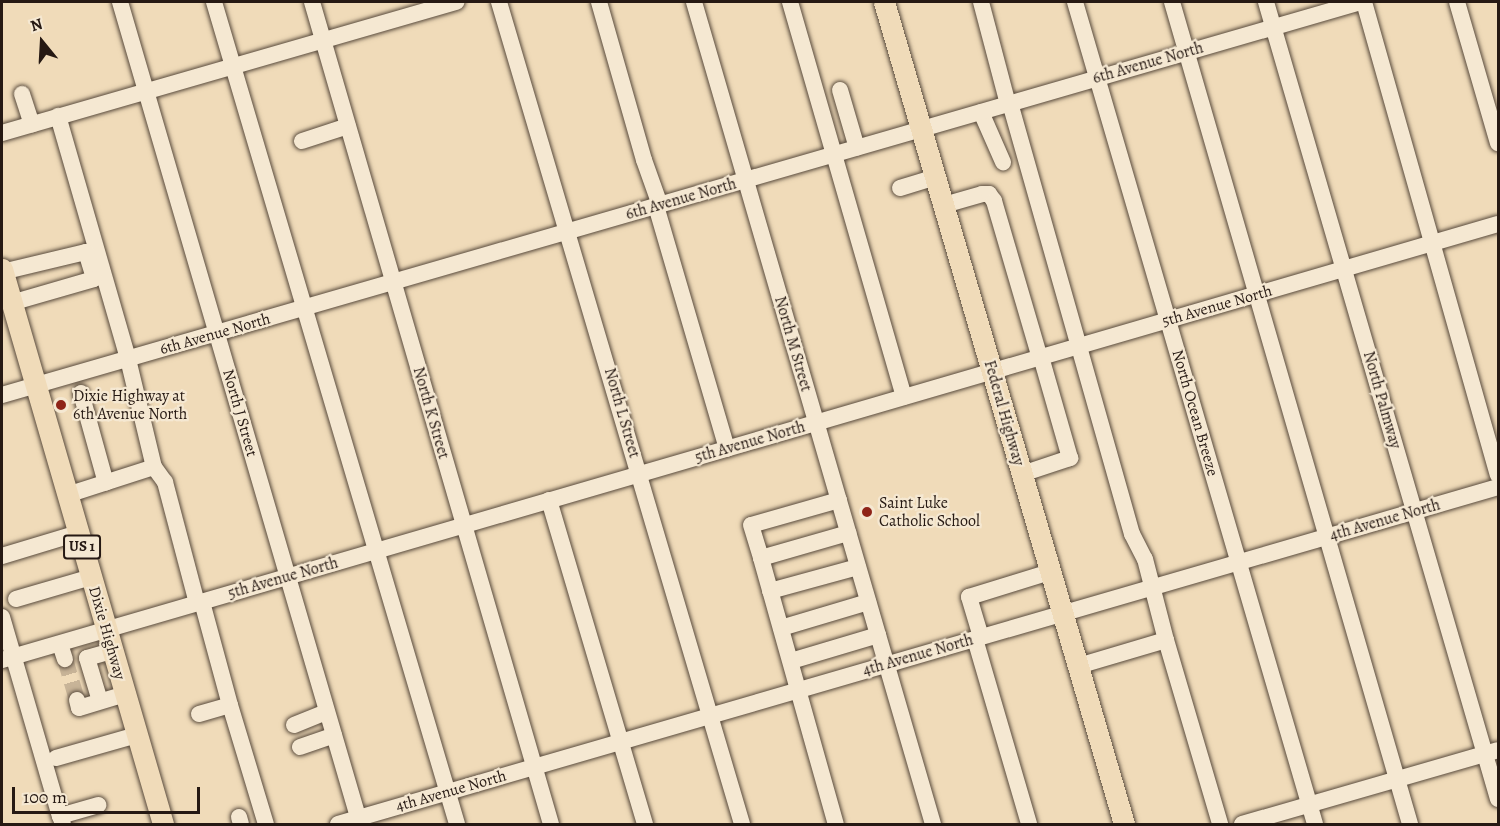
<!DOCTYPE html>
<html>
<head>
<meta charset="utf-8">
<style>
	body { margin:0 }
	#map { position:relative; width:1500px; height:826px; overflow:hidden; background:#f0dbb9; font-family:Alegreya,serif }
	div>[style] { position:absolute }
	.minor-tunnel>* { height:16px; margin-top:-8px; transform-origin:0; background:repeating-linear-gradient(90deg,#c8b498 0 16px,transparent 0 24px) }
	.roads { filter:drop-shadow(0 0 2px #584a3c) drop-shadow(0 0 2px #584a3c) }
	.minor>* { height:16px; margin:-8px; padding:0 8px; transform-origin:8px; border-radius:8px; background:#f5e8d2 }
	.major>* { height:21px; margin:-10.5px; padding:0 10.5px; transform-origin:10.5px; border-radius:10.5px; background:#f0dbb9 }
	.dots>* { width:16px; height:16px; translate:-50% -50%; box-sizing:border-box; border:3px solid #f5e8d2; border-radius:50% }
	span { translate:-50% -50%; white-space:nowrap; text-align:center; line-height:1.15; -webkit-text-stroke:4.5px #f5e8d2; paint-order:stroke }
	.shield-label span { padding:2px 4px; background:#f5e8d2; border:2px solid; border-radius:4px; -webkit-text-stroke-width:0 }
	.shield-label { font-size:15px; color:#261913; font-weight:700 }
	.street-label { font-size:16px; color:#261913 }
	.poi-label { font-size:16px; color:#261913 }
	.left { translate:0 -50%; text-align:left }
	.frame { position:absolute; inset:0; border:3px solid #261913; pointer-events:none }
	.north { position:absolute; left:12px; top:12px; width:60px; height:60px; -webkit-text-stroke:4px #f5e8d2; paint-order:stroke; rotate:342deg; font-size:16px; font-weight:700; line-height:24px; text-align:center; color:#261913 }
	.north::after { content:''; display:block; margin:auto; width:21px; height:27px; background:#261913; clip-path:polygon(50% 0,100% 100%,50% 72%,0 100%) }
	.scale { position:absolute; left:12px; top:787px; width:188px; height:27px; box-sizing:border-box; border:3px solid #261913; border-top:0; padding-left:8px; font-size:18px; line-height:21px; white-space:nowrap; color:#261913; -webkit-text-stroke:4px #f5e8d2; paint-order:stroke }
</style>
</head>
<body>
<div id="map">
	<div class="minor-tunnel">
		<div style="left:65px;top:659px;width:43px;rotate:73.7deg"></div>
	</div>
	<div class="roads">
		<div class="minor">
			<div style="left:120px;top:2px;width:856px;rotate:73.72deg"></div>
			<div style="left:214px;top:2px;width:857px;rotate:73.53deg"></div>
			<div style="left:312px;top:2px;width:856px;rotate:73.79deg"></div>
			<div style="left:499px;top:2px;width:857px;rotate:73.53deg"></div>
			<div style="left:599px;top:2px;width:164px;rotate:74.1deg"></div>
			<div style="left:644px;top:160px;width:48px;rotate:70.4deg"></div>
			<div style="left:694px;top:2px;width:856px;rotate:73.79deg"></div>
			<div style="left:790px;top:2px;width:411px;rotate:73.9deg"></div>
			<div style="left:981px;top:2px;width:106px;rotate:75.2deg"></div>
			<div style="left:1075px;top:2px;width:856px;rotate:73.72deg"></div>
			<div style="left:1172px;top:2px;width:856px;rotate:73.85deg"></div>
			<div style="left:1266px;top:2px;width:830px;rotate:73.77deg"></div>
			<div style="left:1364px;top:2px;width:491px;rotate:74.2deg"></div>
			<div style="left:1457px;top:2px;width:147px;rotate:73.8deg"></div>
			<div style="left:840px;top:90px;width:60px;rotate:73.7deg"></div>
			<div style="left:22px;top:94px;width:32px;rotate:72deg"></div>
			<div style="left:1010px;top:103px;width:448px;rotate:74.2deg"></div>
			<div style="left:1132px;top:534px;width:28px;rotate:63deg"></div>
			<div style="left:1145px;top:559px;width:84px;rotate:75.5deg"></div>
			<div style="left:1166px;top:640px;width:92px;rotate:163.5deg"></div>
			<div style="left:981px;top:112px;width:55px;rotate:66.3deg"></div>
			<div style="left:58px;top:116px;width:253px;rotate:73.9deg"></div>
			<div style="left:128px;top:359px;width:111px;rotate:76.5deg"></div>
			<div style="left:154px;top:467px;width:91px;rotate:162.2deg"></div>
			<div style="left:2px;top:133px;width:473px;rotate:-16.1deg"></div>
			<div style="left:302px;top:141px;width:48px;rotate:-18.1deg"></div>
			<div style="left:900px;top:188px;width:38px;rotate:-17deg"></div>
			<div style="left:944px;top:205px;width:40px;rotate:-16deg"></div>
			<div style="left:982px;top:194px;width:7px"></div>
			<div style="left:989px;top:194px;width:9px;rotate:54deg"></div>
			<div style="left:994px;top:201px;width:164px;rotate:73.7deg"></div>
			<div style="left:656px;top:206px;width:253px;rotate:73.7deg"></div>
			<div style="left:2px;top:272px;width:86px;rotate:-13.4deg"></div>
			<div style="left:86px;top:252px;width:28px;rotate:73deg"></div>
			<div style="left:94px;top:279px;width:86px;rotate:163.9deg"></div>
			<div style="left:81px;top:393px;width:93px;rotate:74.5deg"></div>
			<div style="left:2px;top:395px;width:1415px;rotate:-16.13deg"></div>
			<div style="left:154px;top:467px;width:19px;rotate:54deg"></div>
			<div style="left:165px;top:482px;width:125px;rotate:75.2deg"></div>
			<div style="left:1022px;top:474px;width:51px;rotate:-18.4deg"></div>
			<div style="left:1070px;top:458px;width:105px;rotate:-106deg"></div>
			<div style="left:549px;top:500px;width:338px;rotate:73.5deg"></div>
			<div style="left:839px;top:500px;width:91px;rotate:164.1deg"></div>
			<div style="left:751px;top:525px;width:34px;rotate:73deg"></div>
			<div style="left:761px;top:558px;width:91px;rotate:-16deg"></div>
			<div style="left:2px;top:556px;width:79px;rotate:-16.8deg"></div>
			<div style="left:761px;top:558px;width:276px;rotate:74.3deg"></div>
			<div style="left:770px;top:591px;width:91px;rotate:-15.3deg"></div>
			<div style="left:16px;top:599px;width:78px;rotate:-16.3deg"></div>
			<div style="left:2px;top:617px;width:207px;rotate:73.8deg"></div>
			<div style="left:781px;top:628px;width:91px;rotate:-16.6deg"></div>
			<div style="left:981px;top:637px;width:42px;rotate:-106.7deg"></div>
			<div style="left:969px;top:597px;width:85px;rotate:-17.2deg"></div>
			<div style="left:975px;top:639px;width:193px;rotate:73.7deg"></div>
			<div style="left:1166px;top:640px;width:192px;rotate:73.6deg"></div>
			<div style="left:60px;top:644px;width:16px;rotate:72deg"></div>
			<div style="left:2px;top:660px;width:1558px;rotate:-16.25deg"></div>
			<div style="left:791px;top:661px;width:91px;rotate:-16.6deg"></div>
			<div style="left:77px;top:700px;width:8px;rotate:76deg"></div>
			<div style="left:79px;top:708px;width:48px;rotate:-16.9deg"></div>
			<div style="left:100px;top:701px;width:45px;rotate:-106.8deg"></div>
			<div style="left:87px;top:658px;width:26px;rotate:-16deg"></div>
			<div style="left:230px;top:705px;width:124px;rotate:73.2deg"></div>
			<div style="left:199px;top:714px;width:32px;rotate:-16deg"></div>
			<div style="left:230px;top:705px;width:107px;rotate:-105.2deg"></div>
			<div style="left:294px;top:725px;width:35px;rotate:-22deg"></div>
			<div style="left:300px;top:747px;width:36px;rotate:-19deg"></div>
			<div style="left:56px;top:758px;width:84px;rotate:-15.9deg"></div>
			<div style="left:239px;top:817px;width:7px;rotate:74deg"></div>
			<div style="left:63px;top:824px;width:9px;rotate:-111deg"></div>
			<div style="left:60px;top:816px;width:40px;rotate:-16deg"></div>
			<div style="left:338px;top:824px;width:1208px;rotate:-16.2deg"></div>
			<div style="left:1242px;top:824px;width:266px;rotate:-16.1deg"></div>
		</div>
		<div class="major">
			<div style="left:884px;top:2px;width:856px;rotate:73.72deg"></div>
			<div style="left:2px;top:269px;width:578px;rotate:73.82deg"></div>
		</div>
	</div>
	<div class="dots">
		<div style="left:61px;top:405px;background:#8f2418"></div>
		<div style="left:867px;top:512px;background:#8f2418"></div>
	</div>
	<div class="shield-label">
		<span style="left:82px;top:547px">US 1</span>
	</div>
	<div class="street-label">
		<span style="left:1148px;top:63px;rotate:-16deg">6th Avenue North</span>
		<span style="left:681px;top:199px;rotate:-16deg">6th Avenue North</span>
		<span style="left:1217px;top:306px;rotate:-16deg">5th Avenue North</span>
		<span style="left:215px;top:334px;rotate:-16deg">6th Avenue North</span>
		<span style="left:793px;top:344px;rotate:74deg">North M Street</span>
		<span style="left:1382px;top:400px;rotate:74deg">North Palmway</span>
		<span style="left:240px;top:413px;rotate:74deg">North J Street</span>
		<span style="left:431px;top:413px;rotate:74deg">North K Street</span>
		<span style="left:622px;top:413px;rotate:74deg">North L Street</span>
		<span style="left:1004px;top:413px;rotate:74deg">Federal Highway</span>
		<span style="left:1195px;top:413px;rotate:74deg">North Ocean Breeze</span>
		<span style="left:750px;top:442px;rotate:-16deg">5th Avenue North</span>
		<span style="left:1385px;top:520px;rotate:-16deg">4th Avenue North</span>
		<span style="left:283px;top:578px;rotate:-16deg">5th Avenue North</span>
		<span style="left:107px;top:633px;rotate:74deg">Dixie Highway</span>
		<span style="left:918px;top:655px;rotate:-16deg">4th Avenue North</span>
		<span style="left:451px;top:791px;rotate:-16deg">4th Avenue North</span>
	</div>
	<div class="poi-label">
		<span class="left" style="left:73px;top:405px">Dixie Highway at<br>6th Avenue North</span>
		<span class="left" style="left:879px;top:512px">Saint Luke<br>Catholic School</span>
	</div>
	<div class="frame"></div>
	<div class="north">N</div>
	<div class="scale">100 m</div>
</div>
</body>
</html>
